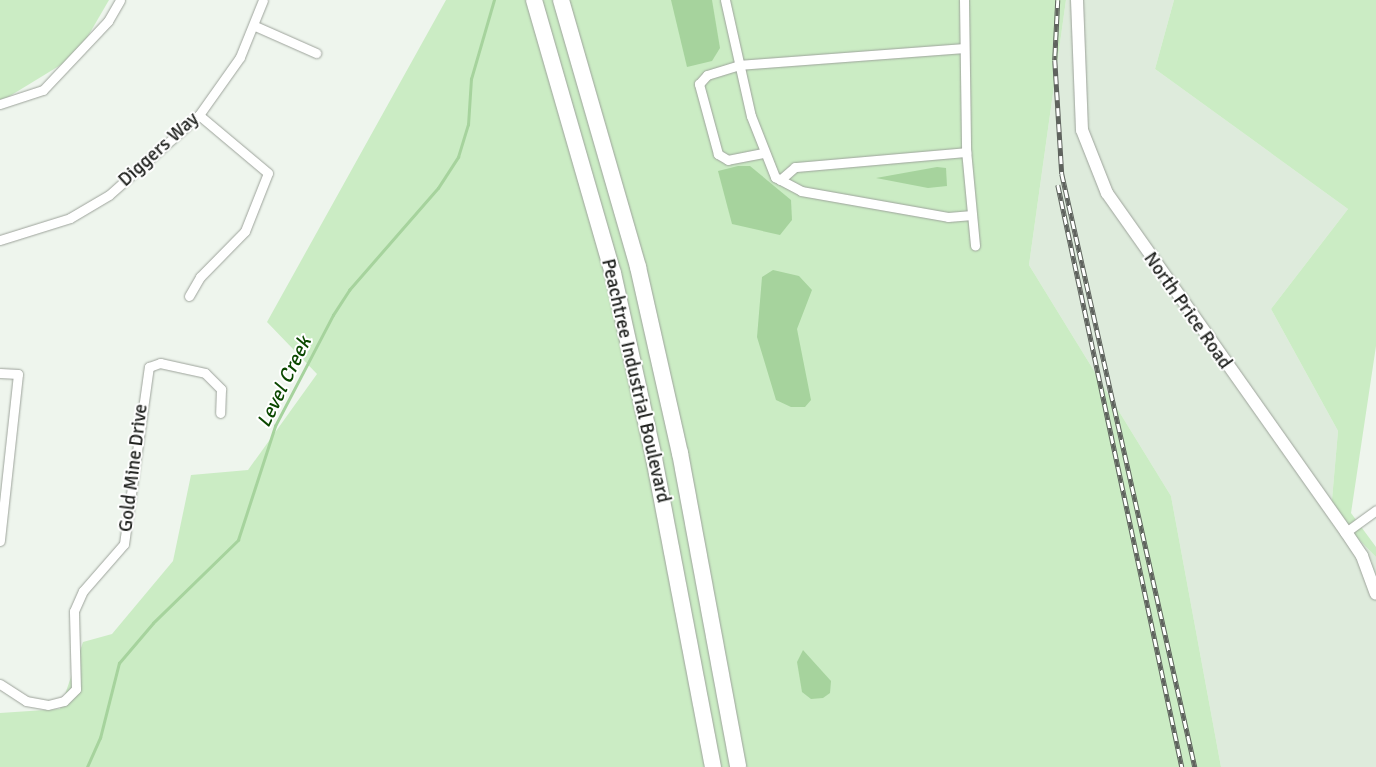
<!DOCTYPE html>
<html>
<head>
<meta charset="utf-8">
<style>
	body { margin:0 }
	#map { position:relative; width:1376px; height:767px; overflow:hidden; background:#eef5ed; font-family:Signika,sans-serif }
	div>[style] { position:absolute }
	.built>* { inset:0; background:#deebdc }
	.green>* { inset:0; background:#cbecc4 }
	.water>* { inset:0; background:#a6d39d }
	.stream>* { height:2.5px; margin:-1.25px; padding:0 1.25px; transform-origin:1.25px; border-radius:1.25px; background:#a6d39d }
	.roads { filter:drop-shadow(0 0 1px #9da39b) drop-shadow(0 0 1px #9da39b) }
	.street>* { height:9px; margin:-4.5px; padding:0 4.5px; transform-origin:4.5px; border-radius:4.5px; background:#fff }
	.secondary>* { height:12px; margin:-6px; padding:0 6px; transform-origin:6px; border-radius:6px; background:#fff }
	.highway>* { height:16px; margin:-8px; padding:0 8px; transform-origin:8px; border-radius:8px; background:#fff }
	.rail>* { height:4.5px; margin-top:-2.25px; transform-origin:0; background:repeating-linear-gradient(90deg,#fff 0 8px,#5f635e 0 16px); box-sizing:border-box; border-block:1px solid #5f635e }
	span { translate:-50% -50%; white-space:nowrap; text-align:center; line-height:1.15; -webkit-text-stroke:4px #fff; paint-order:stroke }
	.street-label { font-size:19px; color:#1e201d }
	.water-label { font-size:20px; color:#0b4800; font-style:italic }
</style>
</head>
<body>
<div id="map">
	<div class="built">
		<div style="clip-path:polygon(1066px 0,1174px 0,1155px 69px,1348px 209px,1271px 309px,1338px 431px,1331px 511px,1376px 557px,1376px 767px,1221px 767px,1171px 496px,1029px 265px)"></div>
	</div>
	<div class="green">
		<div style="clip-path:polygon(0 0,109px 0,77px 55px,0 102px)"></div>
		<div style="clip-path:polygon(446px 0,1066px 0,1029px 265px,1171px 496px,1221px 767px,0 767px,0 713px,60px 709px,83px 642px,112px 634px,173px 561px,191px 475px,248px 470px,317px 374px,267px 322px)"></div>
		<div style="clip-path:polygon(1174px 0,1376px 0,1376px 346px,1351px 513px,1376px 547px,1376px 557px,1331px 511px,1338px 431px,1271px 309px,1348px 209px,1155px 69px)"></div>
	</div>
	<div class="water">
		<div style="clip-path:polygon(671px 0,712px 0,720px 48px,712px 61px,687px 67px)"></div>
		<div style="clip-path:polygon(738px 166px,750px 166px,791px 200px,792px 220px,780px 235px,732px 224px,718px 171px)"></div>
		<div style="clip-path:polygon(937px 167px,946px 168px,947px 186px,928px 188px,876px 178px)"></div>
		<div style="clip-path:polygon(773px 270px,799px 276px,812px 290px,797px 329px,811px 400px,805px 407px,791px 407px,776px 400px,757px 337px,762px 277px)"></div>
		<div style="clip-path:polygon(803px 650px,831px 681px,830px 693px,823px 698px,811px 699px,802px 692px,797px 662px)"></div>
	</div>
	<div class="stream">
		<div style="left:87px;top:767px;width:32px;rotate:-66deg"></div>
		<div style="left:100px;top:738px;width:77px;rotate:-75.8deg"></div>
		<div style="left:119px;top:663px;width:52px;rotate:-49.6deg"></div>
		<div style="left:153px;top:623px;width:119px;rotate:-44.3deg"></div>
		<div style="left:238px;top:540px;width:120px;rotate:-72deg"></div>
		<div style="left:275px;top:426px;width:125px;rotate:-62.4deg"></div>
		<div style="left:333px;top:315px;width:30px;rotate:-57deg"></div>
		<div style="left:349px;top:290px;width:135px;rotate:-48.9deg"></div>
		<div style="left:438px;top:188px;width:37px;rotate:-57deg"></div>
		<div style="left:458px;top:157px;width:34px;rotate:-73deg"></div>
		<div style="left:468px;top:125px;width:46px;rotate:-86.3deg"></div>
		<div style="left:471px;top:79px;width:82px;rotate:-73.8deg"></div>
	</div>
	<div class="roads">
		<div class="street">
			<div style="left:725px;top:0;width:119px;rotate:77.4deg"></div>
			<div style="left:751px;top:116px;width:66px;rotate:68.5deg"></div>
			<div style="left:775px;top:177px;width:30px;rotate:28deg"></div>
			<div style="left:801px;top:191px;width:149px;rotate:10deg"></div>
			<div style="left:948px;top:217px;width:24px;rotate:-5deg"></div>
			<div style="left:964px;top:0;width:150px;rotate:89.2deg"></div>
			<div style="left:966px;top:150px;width:96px;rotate:84.6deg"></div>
			<div style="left:255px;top:26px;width:67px;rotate:23.9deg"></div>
			<div style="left:0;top:104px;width:45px;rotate:-18deg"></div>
			<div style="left:43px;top:90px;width:95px;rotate:-46.7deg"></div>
			<div style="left:108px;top:21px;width:24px;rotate:-60deg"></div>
			<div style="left:763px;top:153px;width:36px;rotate:169deg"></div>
			<div style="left:728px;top:160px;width:12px;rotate:-149deg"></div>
			<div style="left:718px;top:154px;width:73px;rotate:-105.2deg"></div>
			<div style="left:699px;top:84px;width:12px;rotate:-48deg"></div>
			<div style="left:707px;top:75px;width:34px;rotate:-17deg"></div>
			<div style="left:739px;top:65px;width:225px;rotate:-4.3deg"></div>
			<div style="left:780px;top:180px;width:20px;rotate:-41deg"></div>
			<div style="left:795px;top:167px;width:172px;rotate:-5deg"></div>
			<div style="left:0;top:240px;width:73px;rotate:-17.4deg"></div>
			<div style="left:70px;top:218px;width:45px;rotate:-30.5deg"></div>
			<div style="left:109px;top:195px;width:120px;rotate:-41.6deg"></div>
			<div style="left:199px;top:115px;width:71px;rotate:-54.7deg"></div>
			<div style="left:240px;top:57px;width:61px;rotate:-68deg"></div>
			<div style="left:189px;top:296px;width:22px;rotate:-60deg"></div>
			<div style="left:200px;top:277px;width:64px;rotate:-45.6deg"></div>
			<div style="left:245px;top:231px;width:62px;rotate:-68.4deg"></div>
			<div style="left:268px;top:173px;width:90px;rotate:-140deg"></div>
			<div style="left:0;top:373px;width:18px;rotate:3deg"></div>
			<div style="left:18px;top:374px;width:168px;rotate:96.2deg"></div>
			<div style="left:1346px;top:532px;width:37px;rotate:-36deg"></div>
			<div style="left:0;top:684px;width:31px;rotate:33deg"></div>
			<div style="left:26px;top:701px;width:22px;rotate:10deg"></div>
			<div style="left:48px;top:705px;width:16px;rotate:-14deg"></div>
			<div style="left:64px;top:701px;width:17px;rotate:-45deg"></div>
			<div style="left:76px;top:689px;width:78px;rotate:-91.5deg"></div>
			<div style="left:74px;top:611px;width:22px;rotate:-66deg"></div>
			<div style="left:83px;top:591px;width:62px;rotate:-48.9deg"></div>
			<div style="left:124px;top:544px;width:179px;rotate:-82deg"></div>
			<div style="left:149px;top:367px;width:12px;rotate:-20deg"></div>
			<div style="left:160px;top:363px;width:46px;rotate:12.5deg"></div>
			<div style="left:205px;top:373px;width:23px;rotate:45deg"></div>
			<div style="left:221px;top:389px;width:24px;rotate:92deg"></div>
		</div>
		<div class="secondary">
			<div style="left:1077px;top:0;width:130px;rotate:87.8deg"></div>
			<div style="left:1082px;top:130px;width:68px;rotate:68.4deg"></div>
			<div style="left:1107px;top:193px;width:415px;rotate:54.8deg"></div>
			<div style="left:1346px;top:532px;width:29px;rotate:56deg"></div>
			<div style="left:1362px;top:556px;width:40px;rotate:69.8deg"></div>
		</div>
		<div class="highway">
			<div style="left:534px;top:0;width:284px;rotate:73.9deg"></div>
			<div style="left:613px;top:273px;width:189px;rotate:77.5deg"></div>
			<div style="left:654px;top:458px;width:315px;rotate:79.2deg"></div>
			<div style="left:561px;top:0;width:278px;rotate:73.9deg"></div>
			<div style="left:638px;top:267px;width:191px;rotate:77.3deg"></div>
			<div style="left:680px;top:453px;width:319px;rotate:79.5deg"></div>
		</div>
	</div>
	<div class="rail">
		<div style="left:1058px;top:0;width:60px;rotate:92.9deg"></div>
		<div style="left:1055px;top:60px;width:114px;rotate:86.5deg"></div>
		<div style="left:1062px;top:174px;width:608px;rotate:77.36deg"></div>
		<div style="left:1058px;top:185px;width:595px;rotate:77.97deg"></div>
	</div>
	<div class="street-label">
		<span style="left:159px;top:150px;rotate:-42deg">Diggers Way</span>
		<span style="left:1187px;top:311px;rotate:55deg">North Price Road</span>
		<span style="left:635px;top:381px;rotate:77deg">Peachtree Industrial Boulevard</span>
		<span style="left:134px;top:468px;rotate:-83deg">Gold Mine Drive</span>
	</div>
	<div class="water-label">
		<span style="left:284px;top:382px;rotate:-64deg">Level Creek</span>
	</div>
</div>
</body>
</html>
